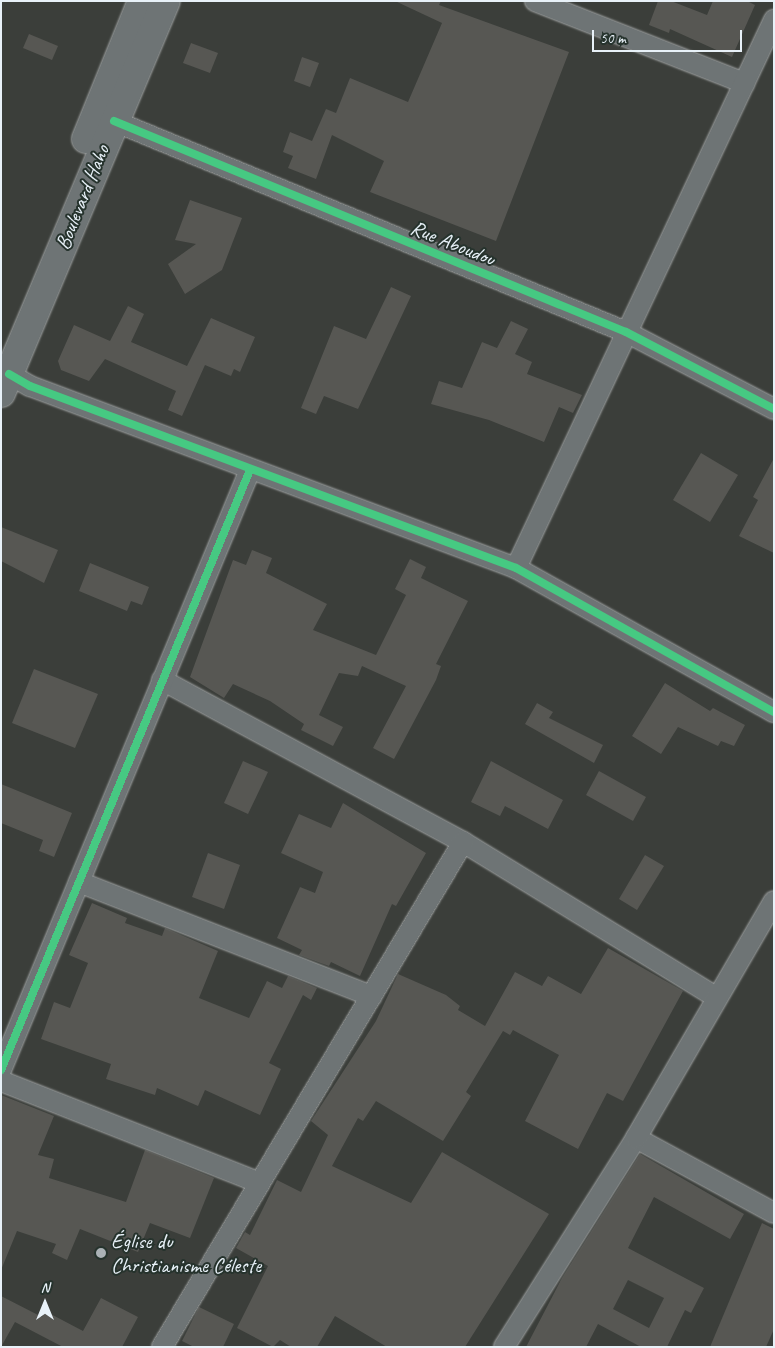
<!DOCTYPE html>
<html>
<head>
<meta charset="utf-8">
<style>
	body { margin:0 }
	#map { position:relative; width:775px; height:1348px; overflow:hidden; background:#3b3e3a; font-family:Caveat,sans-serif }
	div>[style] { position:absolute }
	.building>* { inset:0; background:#575753 }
	.roads { filter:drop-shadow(0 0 1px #9da0a0) drop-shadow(0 0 1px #9da0a0) }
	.street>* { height:20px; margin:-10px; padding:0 10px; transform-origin:10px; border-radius:10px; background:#6e7475 }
	.secondary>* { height:28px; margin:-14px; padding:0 14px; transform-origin:14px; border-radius:14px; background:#6e7475 }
	.cycleway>* { height:8px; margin:-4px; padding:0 4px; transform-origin:4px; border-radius:4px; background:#46c982 }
	.dots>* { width:14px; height:14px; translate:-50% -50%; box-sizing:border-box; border:2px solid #26332d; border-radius:50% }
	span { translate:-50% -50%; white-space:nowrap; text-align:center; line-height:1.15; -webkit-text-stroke:4px #26332d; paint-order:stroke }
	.street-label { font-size:21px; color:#e8f1f8 }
	.poi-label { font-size:21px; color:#e8f1f8 }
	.left { translate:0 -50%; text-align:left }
	.frame { position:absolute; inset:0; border:2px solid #e8f1f8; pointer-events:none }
	.north { position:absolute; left:20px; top:1278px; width:50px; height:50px; -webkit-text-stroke:4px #26332d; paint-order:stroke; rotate:0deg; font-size:14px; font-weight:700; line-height:20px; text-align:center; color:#e8f1f8 }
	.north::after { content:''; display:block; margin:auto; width:18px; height:22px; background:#e8f1f8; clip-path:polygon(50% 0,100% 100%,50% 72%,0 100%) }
	.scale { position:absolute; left:592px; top:30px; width:150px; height:22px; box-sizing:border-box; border:2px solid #e8f1f8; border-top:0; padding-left:6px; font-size:15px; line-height:18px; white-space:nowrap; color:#e8f1f8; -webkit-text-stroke:4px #26332d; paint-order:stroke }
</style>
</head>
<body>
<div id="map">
	<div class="building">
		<div style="clip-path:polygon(395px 1px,441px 1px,439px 5px,569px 52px,496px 241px,370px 192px,384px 161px,332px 135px,316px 179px,288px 168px,293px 156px,283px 152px,290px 132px,312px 141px,326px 109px,336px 113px,350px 78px,408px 102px,442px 23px)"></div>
		<div style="clip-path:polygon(658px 1px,671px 1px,707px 15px,713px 1px,747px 1px,755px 5px,732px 57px,670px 29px,669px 33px,649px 25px)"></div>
		<div style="clip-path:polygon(29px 34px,58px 46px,52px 60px,23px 48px)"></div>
		<div style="clip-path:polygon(191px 43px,218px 53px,210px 73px,183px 63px)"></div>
		<div style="clip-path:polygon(302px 57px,319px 63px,310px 87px,294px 81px)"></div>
		<div style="clip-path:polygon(190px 200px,242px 218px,222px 270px,185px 294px,168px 264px,196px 244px,175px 240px)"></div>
		<div style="clip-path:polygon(391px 287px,411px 296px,358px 409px,324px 396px,316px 414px,301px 408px,334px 326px,366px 339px)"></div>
		<div style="clip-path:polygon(128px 306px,144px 314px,131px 342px,187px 366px,211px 318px,255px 337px,240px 372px,234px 369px,231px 376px,205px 365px,182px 416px,168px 410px,176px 391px,105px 359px,89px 381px,61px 370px,58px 361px,74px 325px,110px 341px)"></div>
		<div style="clip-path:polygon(511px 321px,528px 329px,515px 354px,532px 362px,527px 374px,582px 395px,573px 413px,559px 407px,544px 442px,489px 420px,431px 404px,439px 381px,462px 388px,482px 342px,497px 348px)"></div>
		<div style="clip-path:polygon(701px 453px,738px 475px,710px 522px,673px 500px)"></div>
		<div style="clip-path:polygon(774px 458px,774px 553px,739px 536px,758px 500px,753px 497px)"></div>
		<div style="clip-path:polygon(1px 527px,58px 550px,44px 583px,1px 561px)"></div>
		<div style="clip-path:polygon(252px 550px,272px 558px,266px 573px,327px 604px,313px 630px,376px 655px,406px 595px,395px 589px,410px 559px,426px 567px,421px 578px,468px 601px,436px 664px,441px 666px,436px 680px,394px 759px,373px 748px,406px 686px,362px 666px,358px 676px,339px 673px,319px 715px,343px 727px,333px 746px,301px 730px,304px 724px,270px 701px,233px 684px,224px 698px,190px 677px,233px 560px,246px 565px)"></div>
		<div style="clip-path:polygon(90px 563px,149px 587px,142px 605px,131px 601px,127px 611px,79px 591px)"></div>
		<div style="clip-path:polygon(34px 669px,98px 694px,75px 748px,12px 723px)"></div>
		<div style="clip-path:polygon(665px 683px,710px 711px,713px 708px,745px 725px,734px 746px,721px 741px,718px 746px,678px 727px,661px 754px,632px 736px)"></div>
		<div style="clip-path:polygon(537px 703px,553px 712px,549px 718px,603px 745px,594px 763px,525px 724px)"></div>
		<div style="clip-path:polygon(243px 761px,268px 772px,248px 814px,224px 803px)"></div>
		<div style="clip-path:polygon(491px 761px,563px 800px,548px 829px,505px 806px,500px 816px,471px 802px)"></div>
		<div style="clip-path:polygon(599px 771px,646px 797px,633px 821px,586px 795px)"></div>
		<div style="clip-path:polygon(1px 784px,72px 813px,54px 857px,39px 851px,43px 840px,1px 823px)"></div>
		<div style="clip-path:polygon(343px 803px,426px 853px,396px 906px,392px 904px,360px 976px,331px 962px,329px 966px,299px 955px,302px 950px,277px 938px,300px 887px,315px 893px,323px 872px,281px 853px,299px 814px,331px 828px)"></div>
		<div style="clip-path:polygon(208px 853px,240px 865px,224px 909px,192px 897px)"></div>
		<div style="clip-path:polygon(645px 855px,664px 866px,637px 910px,619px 899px)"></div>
		<div style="clip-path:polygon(92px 903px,127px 918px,125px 923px,162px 936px,165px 928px,218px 951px,199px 998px,249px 1018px,267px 981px,282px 988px,288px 976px,317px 988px,311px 1000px,303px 995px,269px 1063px,281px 1069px,260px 1115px,205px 1090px,198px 1106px,157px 1088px,155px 1095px,106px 1079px,111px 1064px,41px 1039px,54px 1002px,70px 1008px,88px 963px,69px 955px)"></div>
		<div style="clip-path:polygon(608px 948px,683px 991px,623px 1101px,607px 1093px,578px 1149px,525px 1121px,559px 1055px,513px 1030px,510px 1035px,503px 1031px,466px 1092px,471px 1096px,443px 1141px,376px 1101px,363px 1121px,358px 1118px,332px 1166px,411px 1203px,442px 1152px,549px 1214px,465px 1347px,387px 1347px,335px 1316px,317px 1347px,291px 1347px,280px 1340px,273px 1347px,237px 1328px,268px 1266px,236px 1248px,245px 1232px,250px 1235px,277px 1180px,301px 1192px,328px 1135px,311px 1121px,376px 1021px,398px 974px,446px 995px,460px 1006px,458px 1010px,485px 1026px,515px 972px,542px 986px,548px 976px,581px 994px)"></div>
		<div style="clip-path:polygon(1px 1095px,54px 1116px,38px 1155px,54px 1159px,49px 1178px,126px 1202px,145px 1150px,214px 1178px,190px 1238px,150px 1223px,138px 1252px,80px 1229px,67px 1260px,52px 1253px,56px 1244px,17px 1231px,1px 1270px)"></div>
		<div style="clip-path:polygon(evenodd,640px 1154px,744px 1214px,730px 1239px,654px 1197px,628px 1248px,704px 1288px,691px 1313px,685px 1310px,667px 1347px,641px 1347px,598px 1324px,586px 1347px,526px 1347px,562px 1278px,640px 1154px,628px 1280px,664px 1298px,649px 1328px,613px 1309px,628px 1280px)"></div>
		<div style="clip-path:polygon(762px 1223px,774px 1229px,774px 1329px,766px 1347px,710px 1347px)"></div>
		<div style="clip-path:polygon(1px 1296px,42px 1317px,45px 1311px,83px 1331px,101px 1298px,138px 1317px,122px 1347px,63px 1347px,15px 1322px,1px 1347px)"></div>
		<div style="clip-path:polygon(199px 1307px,234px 1324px,223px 1347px,194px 1347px,182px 1341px)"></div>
	</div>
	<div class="roads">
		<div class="street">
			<div style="left:535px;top:1px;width:225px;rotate:21.4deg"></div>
			<div style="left:114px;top:121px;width:554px;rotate:22.4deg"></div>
			<div style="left:626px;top:332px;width:167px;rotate:27.5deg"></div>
			<div style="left:9px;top:374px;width:24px;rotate:30deg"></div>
			<div style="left:30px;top:386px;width:519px;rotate:20.53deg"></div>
			<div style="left:516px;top:568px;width:295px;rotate:29.2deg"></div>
			<div style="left:516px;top:568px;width:606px;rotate:-64.79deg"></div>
			<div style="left:162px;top:680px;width:342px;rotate:28.3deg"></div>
			<div style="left:463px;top:842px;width:297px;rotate:31.5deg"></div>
			<div style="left:79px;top:882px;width:314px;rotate:21.3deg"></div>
			<div style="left:1px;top:1070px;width:650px;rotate:-67.46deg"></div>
			<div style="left:1px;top:1081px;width:278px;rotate:21.5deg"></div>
			<div style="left:636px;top:1138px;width:157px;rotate:28.5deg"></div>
			<div style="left:162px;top:1347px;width:588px;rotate:-59.2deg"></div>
			<div style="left:504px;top:1347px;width:247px;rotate:-57.7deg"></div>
			<div style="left:636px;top:1138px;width:274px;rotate:-59.8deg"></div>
		</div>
		<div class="secondary">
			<div style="left:86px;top:139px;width:149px;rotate:-67.9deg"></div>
			<div style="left:1px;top:393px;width:425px;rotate:-67.2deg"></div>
		</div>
	</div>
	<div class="cycleway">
		<div style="left:114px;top:121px;width:554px;rotate:22.4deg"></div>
		<div style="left:626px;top:332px;width:167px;rotate:27.5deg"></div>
		<div style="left:9px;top:374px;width:24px;rotate:30deg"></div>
		<div style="left:30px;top:386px;width:519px;rotate:20.53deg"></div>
		<div style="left:516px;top:568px;width:295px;rotate:29.2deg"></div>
		<div style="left:1px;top:1070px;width:650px;rotate:-67.46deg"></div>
	</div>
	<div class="dots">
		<div style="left:101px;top:1253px;background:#abb2b6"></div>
	</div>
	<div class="street-label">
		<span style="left:82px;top:197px;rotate:-68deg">Boulevard Haho</span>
		<span style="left:453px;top:243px;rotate:22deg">Rue Aboudou</span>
	</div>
	<div class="poi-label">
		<span class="left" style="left:111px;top:1253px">Église du<br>Christianisme Céleste</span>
	</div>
	<div class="frame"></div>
	<div class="north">N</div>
	<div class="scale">50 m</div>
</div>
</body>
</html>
